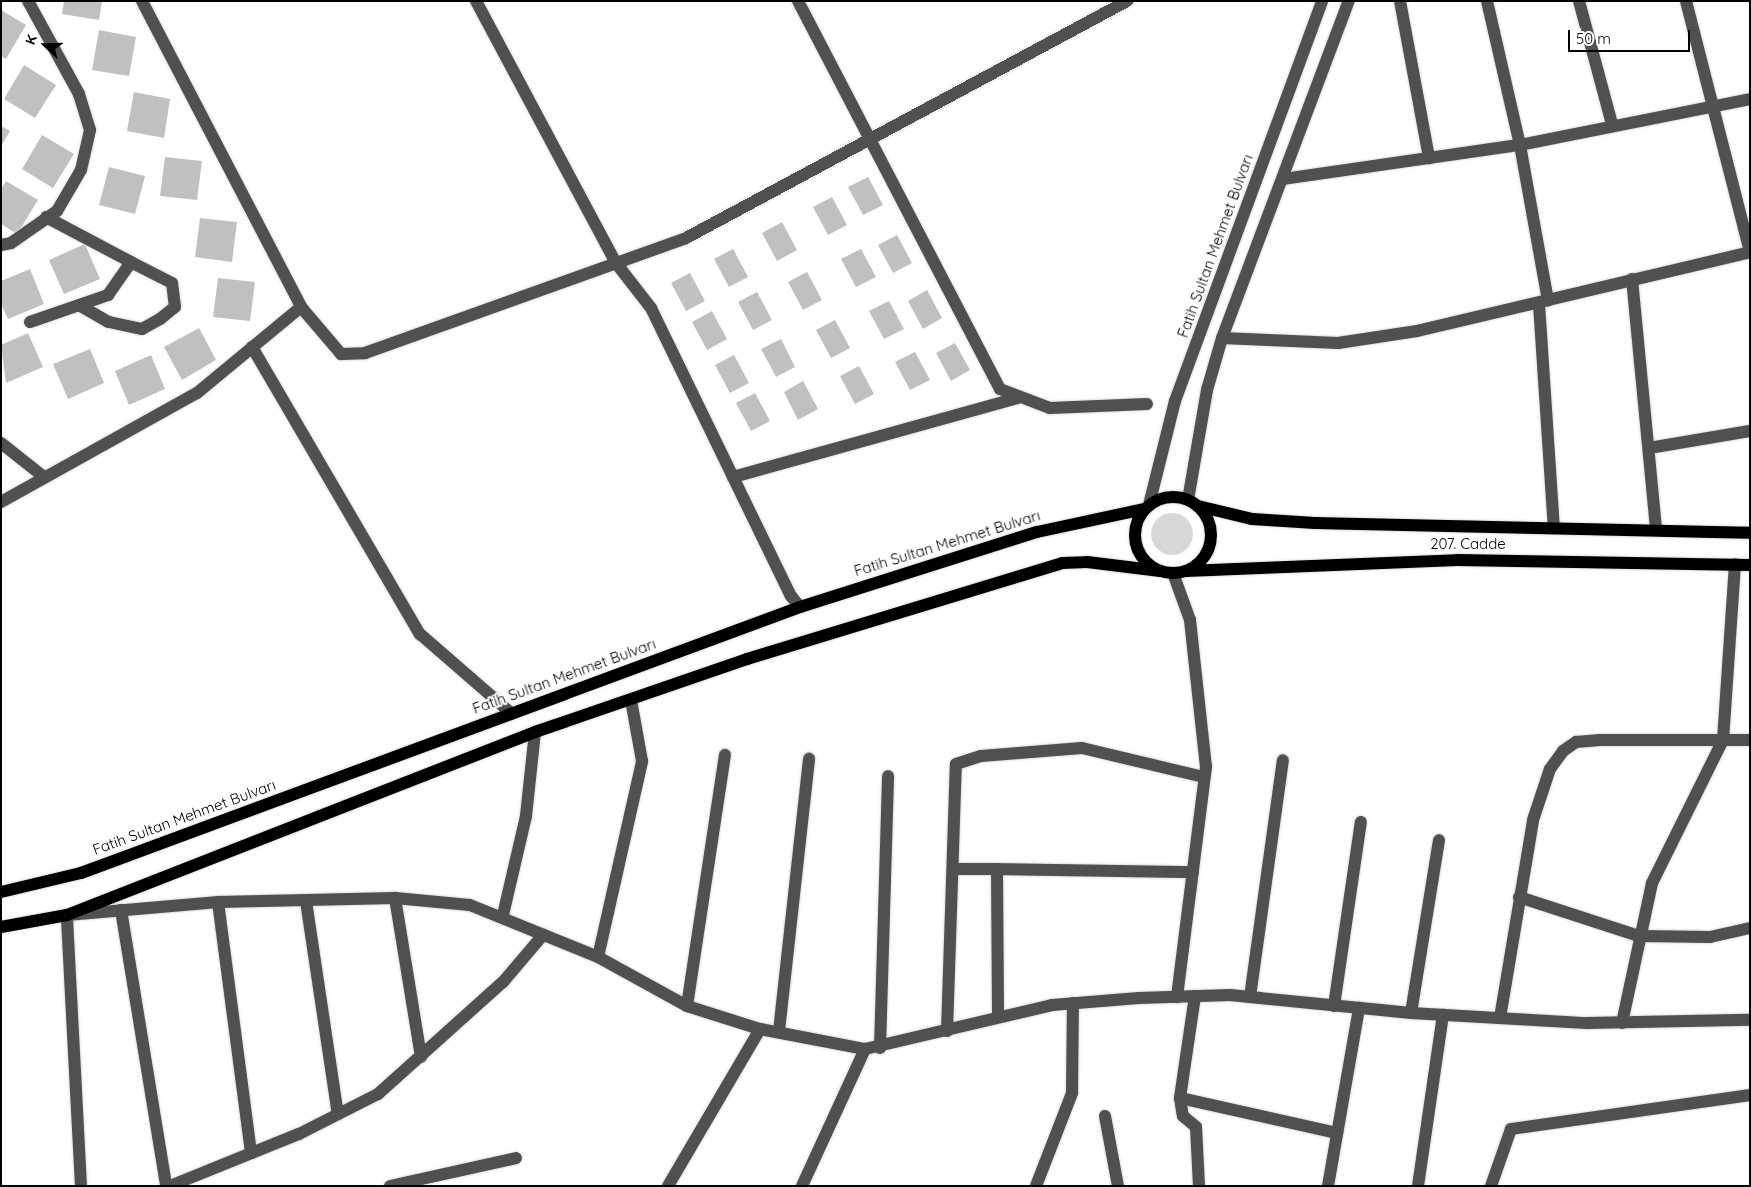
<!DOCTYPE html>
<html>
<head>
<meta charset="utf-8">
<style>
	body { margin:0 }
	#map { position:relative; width:1751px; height:1187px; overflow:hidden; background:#fff; font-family:Quicksand,sans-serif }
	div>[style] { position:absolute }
	.green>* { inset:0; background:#d7d7d7 }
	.round { border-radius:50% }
	.building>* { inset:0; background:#c0c0c0 }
	.roads { filter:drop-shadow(0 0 1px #dbdbdb) drop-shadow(0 0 1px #dbdbdb) }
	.minor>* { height:12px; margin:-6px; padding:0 6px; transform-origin:6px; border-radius:6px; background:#505050 }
	.major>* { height:12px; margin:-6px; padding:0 6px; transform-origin:6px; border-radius:6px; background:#000 }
	.major>.ring { margin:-6px; padding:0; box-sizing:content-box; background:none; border:12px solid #000; border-radius:50% }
	span { translate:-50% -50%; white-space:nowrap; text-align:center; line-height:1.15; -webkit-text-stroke:4px #fff; paint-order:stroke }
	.street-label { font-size:15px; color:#000 }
	.frame { position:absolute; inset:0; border:2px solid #000; pointer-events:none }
	.north { position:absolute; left:20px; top:20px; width:50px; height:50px; -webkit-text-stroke:4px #fff; paint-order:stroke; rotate:291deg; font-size:14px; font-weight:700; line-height:20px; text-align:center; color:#000 }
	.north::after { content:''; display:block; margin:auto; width:18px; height:22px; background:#000; clip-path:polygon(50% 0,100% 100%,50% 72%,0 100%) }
	.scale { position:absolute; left:1568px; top:30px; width:122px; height:22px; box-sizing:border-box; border:2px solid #000; border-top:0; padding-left:6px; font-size:15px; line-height:18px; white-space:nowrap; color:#000; -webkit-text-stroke:4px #fff; paint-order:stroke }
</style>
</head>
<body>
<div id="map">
	<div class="green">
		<div class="round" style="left:1151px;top:513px;width:42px;height:42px"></div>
	</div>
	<div class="building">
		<div style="clip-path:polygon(64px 1px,102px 1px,99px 20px,62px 14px)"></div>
		<div style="clip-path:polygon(1px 10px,26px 25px,6px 59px,1px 56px)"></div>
		<div style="clip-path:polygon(99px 30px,136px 37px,129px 76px,92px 70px)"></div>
		<div style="clip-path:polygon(24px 65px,56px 85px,35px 118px,4px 99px)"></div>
		<div style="clip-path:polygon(134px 92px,170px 99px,164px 138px,127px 131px)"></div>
		<div style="clip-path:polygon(1px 126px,10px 131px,1px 146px)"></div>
		<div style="clip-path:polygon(42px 135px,74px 154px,53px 188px,22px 169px)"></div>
		<div style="clip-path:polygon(165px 157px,202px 161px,197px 200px,160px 196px)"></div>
		<div style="clip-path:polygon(109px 167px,145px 176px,135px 214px,99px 205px)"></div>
		<div style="clip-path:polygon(868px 177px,883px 205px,863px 215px,848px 187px)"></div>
		<div style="clip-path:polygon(6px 181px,38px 200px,17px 234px,1px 224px,1px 189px)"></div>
		<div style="clip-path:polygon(832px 197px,847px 225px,828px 235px,813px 207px)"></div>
		<div style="clip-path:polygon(200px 218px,237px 222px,232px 262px,195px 257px)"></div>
		<div style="clip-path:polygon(782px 222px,797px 250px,777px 261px,762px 233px)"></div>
		<div style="clip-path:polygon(897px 235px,912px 263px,893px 273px,878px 245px)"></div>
		<div style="clip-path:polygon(85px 244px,100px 279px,64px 294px,49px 260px)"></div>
		<div style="clip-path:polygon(733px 249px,748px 277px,729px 287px,714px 259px)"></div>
		<div style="clip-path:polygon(861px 249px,876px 277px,856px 287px,841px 259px)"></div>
		<div style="clip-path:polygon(30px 269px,44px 304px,8px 319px,1px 304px,1px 281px)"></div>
		<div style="clip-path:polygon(807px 272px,822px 300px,803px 310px,788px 282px)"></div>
		<div style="clip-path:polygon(690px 273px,705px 301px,686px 311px,671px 283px)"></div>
		<div style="clip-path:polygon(218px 278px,255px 282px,250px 321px,213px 317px)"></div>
		<div style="clip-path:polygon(927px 290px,942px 318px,923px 329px,908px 301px)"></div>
		<div style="clip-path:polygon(757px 292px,772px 320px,753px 330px,738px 302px)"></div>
		<div style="clip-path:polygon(889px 301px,904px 329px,884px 339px,869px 311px)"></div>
		<div style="clip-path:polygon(712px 311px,727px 339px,707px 350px,692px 322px)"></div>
		<div style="clip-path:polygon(835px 320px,850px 348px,831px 358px,816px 330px)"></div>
		<div style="clip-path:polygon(199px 328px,216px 360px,182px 380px,164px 347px)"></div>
		<div style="clip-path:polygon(28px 333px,43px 367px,6px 383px,1px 345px)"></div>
		<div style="clip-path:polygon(781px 339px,795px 367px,776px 377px,761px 349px)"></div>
		<div style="clip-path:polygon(955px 343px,970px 370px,951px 381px,936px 353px)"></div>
		<div style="clip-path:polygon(90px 349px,104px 383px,68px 399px,53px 364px)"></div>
		<div style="clip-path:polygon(915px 352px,930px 380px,910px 390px,895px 362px)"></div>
		<div style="clip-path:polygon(151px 355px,165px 389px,129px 405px,115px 371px)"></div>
		<div style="clip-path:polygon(734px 355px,749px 383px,730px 393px,715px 365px)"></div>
		<div style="clip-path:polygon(859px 366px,874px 394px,855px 404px,840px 376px)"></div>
		<div style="clip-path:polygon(803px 381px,818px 409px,798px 420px,784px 392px)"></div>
		<div style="clip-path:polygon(755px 393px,770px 421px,751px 431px,736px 403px)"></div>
	</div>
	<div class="roads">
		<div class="minor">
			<div style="left:142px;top:1px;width:345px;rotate:62.5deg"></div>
			<div style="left:301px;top:307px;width:62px;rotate:49.6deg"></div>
			<div style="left:341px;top:354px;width:24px;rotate:-2deg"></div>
			<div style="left:365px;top:353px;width:341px;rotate:-19.7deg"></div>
			<div style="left:686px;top:238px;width:501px;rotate:-28.25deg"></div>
			<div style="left:476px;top:1px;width:297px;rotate:61.9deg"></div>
			<div style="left:616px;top:263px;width:57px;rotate:52.1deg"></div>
			<div style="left:651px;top:308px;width:320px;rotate:64.1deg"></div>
			<div style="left:791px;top:596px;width:14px;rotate:51deg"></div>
			<div style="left:798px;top:1px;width:437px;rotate:62.5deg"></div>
			<div style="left:1000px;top:389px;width:53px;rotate:20.8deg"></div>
			<div style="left:1050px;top:408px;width:97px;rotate:-2.4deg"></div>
			<div style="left:1400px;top:1px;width:160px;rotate:79.5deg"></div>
			<div style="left:1487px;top:1px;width:148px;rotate:77.1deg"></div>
			<div style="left:1520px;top:145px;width:158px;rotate:79.8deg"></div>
			<div style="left:1579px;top:1px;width:127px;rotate:75deg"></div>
			<div style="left:1283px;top:179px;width:239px;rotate:-8.2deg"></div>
			<div style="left:1520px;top:145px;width:235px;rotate:-11.3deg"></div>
			<div style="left:1px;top:245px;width:10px;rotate:-11deg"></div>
			<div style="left:11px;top:243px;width:56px;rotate:-34.8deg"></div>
			<div style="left:57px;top:211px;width:48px;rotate:-59.7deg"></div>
			<div style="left:81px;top:170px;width:41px;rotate:-77.3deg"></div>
			<div style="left:90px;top:130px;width:38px;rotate:-107deg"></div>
			<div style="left:79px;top:94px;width:106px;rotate:-118.7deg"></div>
			<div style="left:1632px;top:279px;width:252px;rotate:84.5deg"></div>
			<div style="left:1539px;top:304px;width:224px;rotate:86.2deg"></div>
			<div style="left:79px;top:305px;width:34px;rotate:30deg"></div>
			<div style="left:109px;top:322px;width:34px;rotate:12deg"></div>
			<div style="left:142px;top:329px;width:21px;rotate:-29deg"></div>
			<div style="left:160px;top:319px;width:19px;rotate:-39deg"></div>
			<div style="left:175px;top:307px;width:24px;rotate:-97deg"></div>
			<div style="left:172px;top:283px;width:46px;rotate:-152.9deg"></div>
			<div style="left:30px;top:322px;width:83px;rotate:-19.1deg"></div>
			<div style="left:108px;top:295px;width:40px;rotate:-55.1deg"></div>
			<div style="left:131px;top:262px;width:96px;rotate:-152.1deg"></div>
			<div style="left:1222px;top:338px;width:116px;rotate:2.5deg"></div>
			<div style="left:1338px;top:343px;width:80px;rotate:-8.6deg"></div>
			<div style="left:1417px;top:331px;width:342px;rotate:-13.3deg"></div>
			<div style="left:1750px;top:252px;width:259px;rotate:-104.3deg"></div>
			<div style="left:252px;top:347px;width:333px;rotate:59.7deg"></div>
			<div style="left:420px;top:634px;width:121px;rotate:41deg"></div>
			<div style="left:1px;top:443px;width:55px;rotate:38.3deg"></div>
			<div style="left:1649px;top:448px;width:102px;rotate:-9.6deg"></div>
			<div style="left:733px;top:477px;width:295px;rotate:-15.5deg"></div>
			<div style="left:1188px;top:500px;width:112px;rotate:-80.2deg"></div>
			<div style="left:1207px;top:390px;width:54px;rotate:-73.9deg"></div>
			<div style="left:1222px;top:338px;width:360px;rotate:-69.4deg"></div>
			<div style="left:1px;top:502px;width:224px;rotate:-29.1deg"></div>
			<div style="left:197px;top:393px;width:135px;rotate:-39.6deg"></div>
			<div style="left:1149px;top:505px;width:107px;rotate:-76deg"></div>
			<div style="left:1175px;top:401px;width:426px;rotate:-69.8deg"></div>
			<div style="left:1173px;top:573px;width:50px;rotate:70.1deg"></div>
			<div style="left:1190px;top:620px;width:148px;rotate:83.8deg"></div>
			<div style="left:1206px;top:767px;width:232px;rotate:97.2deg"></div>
			<div style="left:954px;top:869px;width:43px"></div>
			<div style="left:997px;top:869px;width:148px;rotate:89.6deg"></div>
			<div style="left:997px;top:869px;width:196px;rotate:0.9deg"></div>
			<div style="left:1519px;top:897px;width:126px;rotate:18deg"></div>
			<div style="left:1639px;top:936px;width:71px;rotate:0.8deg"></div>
			<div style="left:1710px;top:937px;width:41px;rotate:-12.7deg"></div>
			<div style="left:395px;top:898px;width:161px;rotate:80.7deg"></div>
			<div style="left:306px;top:901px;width:215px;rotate:81.5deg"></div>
			<div style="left:218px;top:902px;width:253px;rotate:82.5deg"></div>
			<div style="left:121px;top:910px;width:280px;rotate:80.7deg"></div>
			<div style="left:503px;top:915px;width:102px;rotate:-76.9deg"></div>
			<div style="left:526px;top:816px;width:84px;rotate:-83.9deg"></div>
			<div style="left:598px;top:957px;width:201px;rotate:-77.3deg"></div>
			<div style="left:642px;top:761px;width:62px;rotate:-100.2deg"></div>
			<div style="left:1195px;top:996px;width:103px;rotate:98.4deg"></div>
			<div style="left:1180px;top:1098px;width:18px;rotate:81deg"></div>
			<div style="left:1183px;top:1116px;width:17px;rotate:40deg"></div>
			<div style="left:1196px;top:1127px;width:59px;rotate:87.1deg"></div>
			<div style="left:1250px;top:997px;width:239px;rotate:-82.1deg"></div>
			<div style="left:687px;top:1006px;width:254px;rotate:-81.4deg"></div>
			<div style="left:1334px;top:1006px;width:186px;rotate:-81.7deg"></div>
			<div style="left:1411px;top:1013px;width:175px;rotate:-80.8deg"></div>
			<div style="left:1500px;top:1018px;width:201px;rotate:-80.5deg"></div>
			<div style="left:1533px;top:820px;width:54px;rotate:-71.6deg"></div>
			<div style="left:1550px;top:769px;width:22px;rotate:-54deg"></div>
			<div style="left:1563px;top:751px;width:16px;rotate:-35deg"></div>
			<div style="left:1576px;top:742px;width:24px;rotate:-5deg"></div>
			<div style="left:1600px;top:740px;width:150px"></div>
			<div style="left:1622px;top:1023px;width:143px;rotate:-77.9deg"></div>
			<div style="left:1652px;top:883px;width:160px;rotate:-63.6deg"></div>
			<div style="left:1723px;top:740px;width:176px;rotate:-86.1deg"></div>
			<div style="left:779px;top:1031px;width:274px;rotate:-83.7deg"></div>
			<div style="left:947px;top:1031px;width:267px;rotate:-88.1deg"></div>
			<div style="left:956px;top:764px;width:26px;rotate:-18deg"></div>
			<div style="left:981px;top:756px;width:101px;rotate:-4.5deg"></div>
			<div style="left:1082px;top:748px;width:125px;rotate:13.4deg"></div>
			<div style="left:880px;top:1048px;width:272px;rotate:-88.3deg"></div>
			<div style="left:1180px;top:1098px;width:161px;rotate:12.6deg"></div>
			<div style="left:1105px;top:1116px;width:71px;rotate:79.5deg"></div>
			<div style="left:81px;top:1186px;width:271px;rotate:-93deg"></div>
			<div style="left:67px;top:915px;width:152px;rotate:-4.9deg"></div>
			<div style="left:218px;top:902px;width:177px;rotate:-1.3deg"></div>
			<div style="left:395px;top:898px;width:75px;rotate:5.3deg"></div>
			<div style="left:470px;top:905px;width:138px;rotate:22.1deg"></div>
			<div style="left:598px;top:957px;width:102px;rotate:28.8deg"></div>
			<div style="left:687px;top:1006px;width:77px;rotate:17.5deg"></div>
			<div style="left:760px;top:1029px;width:107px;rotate:10.8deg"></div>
			<div style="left:865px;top:1049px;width:192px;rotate:-13.2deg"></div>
			<div style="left:1052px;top:1005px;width:87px;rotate:-4.6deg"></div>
			<div style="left:1139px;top:998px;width:91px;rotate:-1.9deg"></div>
			<div style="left:1230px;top:995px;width:182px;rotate:5.7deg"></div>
			<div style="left:1411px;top:1013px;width:176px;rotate:3.3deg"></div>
			<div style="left:1587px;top:1023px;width:163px;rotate:-1.1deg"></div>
			<div style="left:170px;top:1186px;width:139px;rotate:-22deg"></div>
			<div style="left:299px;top:1134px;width:89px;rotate:-26.9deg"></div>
			<div style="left:378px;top:1094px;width:168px;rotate:-41.9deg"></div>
			<div style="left:503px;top:982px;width:62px;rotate:-49.6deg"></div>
			<div style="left:390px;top:1186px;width:129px;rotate:-12.5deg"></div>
			<div style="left:668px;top:1186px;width:182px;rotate:-59.6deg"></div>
			<div style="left:802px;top:1186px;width:151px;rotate:-65.3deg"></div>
			<div style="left:1036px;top:1186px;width:100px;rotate:-68.8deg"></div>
			<div style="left:1072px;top:1093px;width:90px;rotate:-89.4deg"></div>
			<div style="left:1328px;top:1186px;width:181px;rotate:-80.1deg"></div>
			<div style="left:1418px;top:1186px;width:173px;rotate:-81.7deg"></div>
			<div style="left:1491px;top:1186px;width:60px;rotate:-70.7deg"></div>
			<div style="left:1511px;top:1129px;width:241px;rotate:-8.1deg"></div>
		</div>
		<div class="major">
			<div class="ring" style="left:1135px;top:497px;width:64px;height:64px"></div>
			<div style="left:1198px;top:506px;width:56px;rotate:13.5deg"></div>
			<div style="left:1252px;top:519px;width:63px;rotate:3.6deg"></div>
			<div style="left:1315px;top:523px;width:435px;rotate:1.3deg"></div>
			<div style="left:1186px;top:571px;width:271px;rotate:-2.3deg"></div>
			<div style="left:1457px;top:560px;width:293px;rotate:1deg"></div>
			<div style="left:1px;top:892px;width:82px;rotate:-13.4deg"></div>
			<div style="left:81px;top:873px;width:767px;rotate:-20.3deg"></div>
			<div style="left:800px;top:607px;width:249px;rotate:-17.6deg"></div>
			<div style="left:1037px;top:532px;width:109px;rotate:-12.1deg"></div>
			<div style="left:1px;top:927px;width:67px;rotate:-10.3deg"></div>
			<div style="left:67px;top:915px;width:503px;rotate:-21.36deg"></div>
			<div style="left:535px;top:732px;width:224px;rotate:-19deg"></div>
			<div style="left:747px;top:659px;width:329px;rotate:-16.9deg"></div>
			<div style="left:1062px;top:563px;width:25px;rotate:-2deg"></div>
			<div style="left:1087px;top:562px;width:74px;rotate:7deg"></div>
		</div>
	</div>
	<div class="street-label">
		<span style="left:1215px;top:246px;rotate:-70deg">Fatih Sultan Mehmet Bulvarı</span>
		<span style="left:947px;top:543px;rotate:-17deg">Fatih Sultan Mehmet Bulvarı</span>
		<span style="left:1468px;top:544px">207. Cadde</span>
		<span style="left:564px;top:676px;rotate:-20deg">Fatih Sultan Mehmet Bulvarı</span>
		<span style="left:184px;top:817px;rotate:-20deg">Fatih Sultan Mehmet Bulvarı</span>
	</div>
	<div class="frame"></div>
	<div class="north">K</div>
	<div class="scale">50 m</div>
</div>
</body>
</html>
